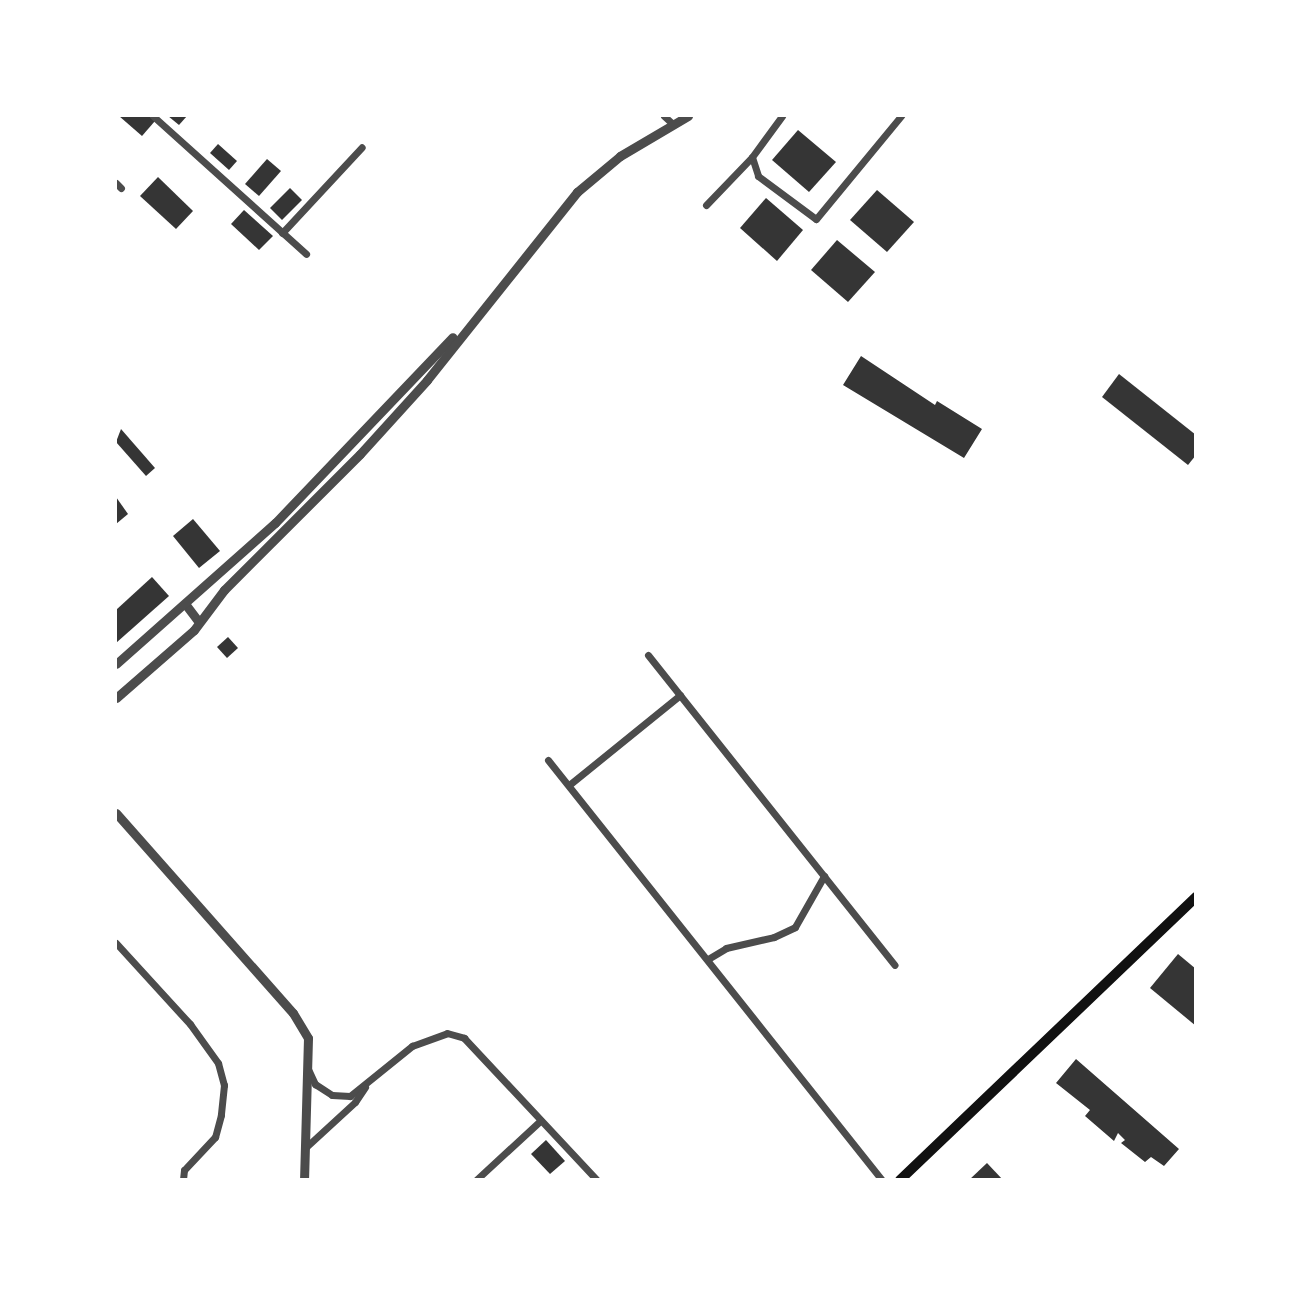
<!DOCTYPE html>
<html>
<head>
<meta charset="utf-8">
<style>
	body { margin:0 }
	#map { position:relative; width:1311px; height:1295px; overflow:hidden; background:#fff; font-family:Inter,sans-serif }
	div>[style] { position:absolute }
	.building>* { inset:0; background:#353535 }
	.minor>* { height:7px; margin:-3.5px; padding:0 3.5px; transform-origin:3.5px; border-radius:3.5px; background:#4c4c4c }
	.tertiary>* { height:9px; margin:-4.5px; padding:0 4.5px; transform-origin:4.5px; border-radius:4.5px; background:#4c4c4c }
	.secondary>* { height:10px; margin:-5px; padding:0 5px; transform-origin:5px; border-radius:5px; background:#111 }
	span { translate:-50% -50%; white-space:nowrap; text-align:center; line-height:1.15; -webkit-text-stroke:6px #fff; paint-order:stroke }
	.frame { position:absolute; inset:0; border:117px solid #fff; pointer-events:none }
</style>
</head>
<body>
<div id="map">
	<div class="building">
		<div style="clip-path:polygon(119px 116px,149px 116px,155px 121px,142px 136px)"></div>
		<div style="clip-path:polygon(168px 116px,187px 116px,179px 125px)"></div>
		<div style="clip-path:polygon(798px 130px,836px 162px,809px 192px,772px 160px)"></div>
		<div style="clip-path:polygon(218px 144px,237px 161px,229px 170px,210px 153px)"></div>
		<div style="clip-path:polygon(267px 159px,281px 171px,259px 196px,245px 184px)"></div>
		<div style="clip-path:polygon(158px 177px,193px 211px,176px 229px,140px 196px)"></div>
		<div style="clip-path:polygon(290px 188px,302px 200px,282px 220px,270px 208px)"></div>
		<div style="clip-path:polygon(877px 190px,914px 222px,887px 252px,850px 220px)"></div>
		<div style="clip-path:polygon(766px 198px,803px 230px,777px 261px,740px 228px)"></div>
		<div style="clip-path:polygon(244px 210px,273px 236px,259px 250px,231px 224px)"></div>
		<div style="clip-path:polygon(837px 240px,875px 272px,848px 302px,811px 270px)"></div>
		<div style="clip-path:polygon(861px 356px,935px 405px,937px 401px,982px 429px,964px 458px,843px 385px)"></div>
		<div style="clip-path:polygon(1119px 374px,1196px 435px,1196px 455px,1188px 465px,1102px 397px)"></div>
		<div style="clip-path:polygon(121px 429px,155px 468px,146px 476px,116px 442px)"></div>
		<div style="clip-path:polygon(116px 497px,128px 514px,116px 524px)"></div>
		<div style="clip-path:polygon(193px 519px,220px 551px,199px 568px,173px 536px)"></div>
		<div style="clip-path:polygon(152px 577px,169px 596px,116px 643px,116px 610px)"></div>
		<div style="clip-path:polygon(228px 637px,238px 648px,227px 658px,217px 647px)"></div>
		<div style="clip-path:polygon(1178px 954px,1196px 969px,1196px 1026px,1150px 988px)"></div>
		<div style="clip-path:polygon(1076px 1059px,1179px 1149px,1164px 1166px,1151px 1157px,1145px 1162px,1121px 1143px,1125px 1140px,1118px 1133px,1114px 1141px,1085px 1116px,1090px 1110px,1056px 1083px)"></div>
		<div style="clip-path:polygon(546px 1140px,565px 1161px,550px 1174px,531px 1154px)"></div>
		<div style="clip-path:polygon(987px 1163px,1003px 1180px,969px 1180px)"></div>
	</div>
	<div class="minor">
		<div style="left:153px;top:116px;width:206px;rotate:42deg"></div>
		<div style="left:664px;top:116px;width:12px;rotate:42deg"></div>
		<div style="left:752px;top:157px;width:20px;rotate:72deg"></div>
		<div style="left:758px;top:176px;width:72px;rotate:36.6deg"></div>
		<div style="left:816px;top:219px;width:134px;rotate:-50.5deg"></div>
		<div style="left:116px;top:183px;width:7px;rotate:45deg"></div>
		<div style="left:706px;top:205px;width:66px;rotate:-46.2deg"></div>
		<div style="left:752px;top:157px;width:51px;rotate:-53.8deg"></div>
		<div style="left:282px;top:233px;width:117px;rotate:-47.1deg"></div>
		<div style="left:648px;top:655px;width:396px;rotate:51.5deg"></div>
		<div style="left:548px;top:760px;width:537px;rotate:51.51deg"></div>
		<div style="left:569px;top:785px;width:143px;rotate:-39deg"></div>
		<div style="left:116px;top:943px;width:110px;rotate:47.6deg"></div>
		<div style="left:190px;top:1024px;width:48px;rotate:54.3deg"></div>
		<div style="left:218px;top:1063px;width:23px;rotate:75deg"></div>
		<div style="left:224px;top:1085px;width:30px;rotate:96deg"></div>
		<div style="left:221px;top:1115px;width:23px;rotate:105deg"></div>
		<div style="left:215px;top:1137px;width:45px;rotate:133.2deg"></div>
		<div style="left:184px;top:1170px;width:10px;rotate:96deg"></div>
		<div style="left:708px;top:959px;width:21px;rotate:-31deg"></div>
		<div style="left:726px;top:948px;width:49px;rotate:-12.9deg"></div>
		<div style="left:774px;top:937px;width:23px;rotate:-25deg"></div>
		<div style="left:795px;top:927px;width:59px;rotate:-60.4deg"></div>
		<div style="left:308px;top:1069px;width:17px;rotate:65deg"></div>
		<div style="left:315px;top:1084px;width:20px;rotate:33deg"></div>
		<div style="left:332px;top:1095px;width:18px;rotate:3deg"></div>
		<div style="left:350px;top:1096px;width:80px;rotate:-38.9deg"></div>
		<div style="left:412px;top:1046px;width:37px;rotate:-20deg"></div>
		<div style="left:447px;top:1033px;width:18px;rotate:16deg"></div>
		<div style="left:464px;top:1038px;width:195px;rotate:46.9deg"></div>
		<div style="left:305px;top:1148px;width:68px;rotate:-42.6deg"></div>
		<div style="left:355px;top:1102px;width:18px;rotate:-56deg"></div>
		<div style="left:476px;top:1180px;width:88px;rotate:-42.7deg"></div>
	</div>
	<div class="tertiary">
		<div style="left:186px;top:605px;width:21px;rotate:53deg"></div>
		<div style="left:116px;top:664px;width:213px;rotate:-41.6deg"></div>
		<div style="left:275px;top:523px;width:257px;rotate:-46.3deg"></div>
		<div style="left:116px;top:698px;width:103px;rotate:-41.1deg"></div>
		<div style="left:194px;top:630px;width:50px;rotate:-53.1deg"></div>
		<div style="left:224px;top:590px;width:192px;rotate:-45deg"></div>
		<div style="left:360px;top:454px;width:100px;rotate:-47.8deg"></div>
		<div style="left:427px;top:380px;width:241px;rotate:-51.4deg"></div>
		<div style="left:577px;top:192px;width:56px;rotate:-39.9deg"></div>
		<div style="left:620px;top:156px;width:79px;rotate:-30.5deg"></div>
		<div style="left:116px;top:813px;width:267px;rotate:48.5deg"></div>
		<div style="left:293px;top:1013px;width:29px;rotate:59deg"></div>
		<div style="left:308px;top:1038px;width:142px;rotate:91.6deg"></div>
	</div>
	<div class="secondary">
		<div style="left:900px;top:1180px;width:410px;rotate:-43.7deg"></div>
	</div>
	<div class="frame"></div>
</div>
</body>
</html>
